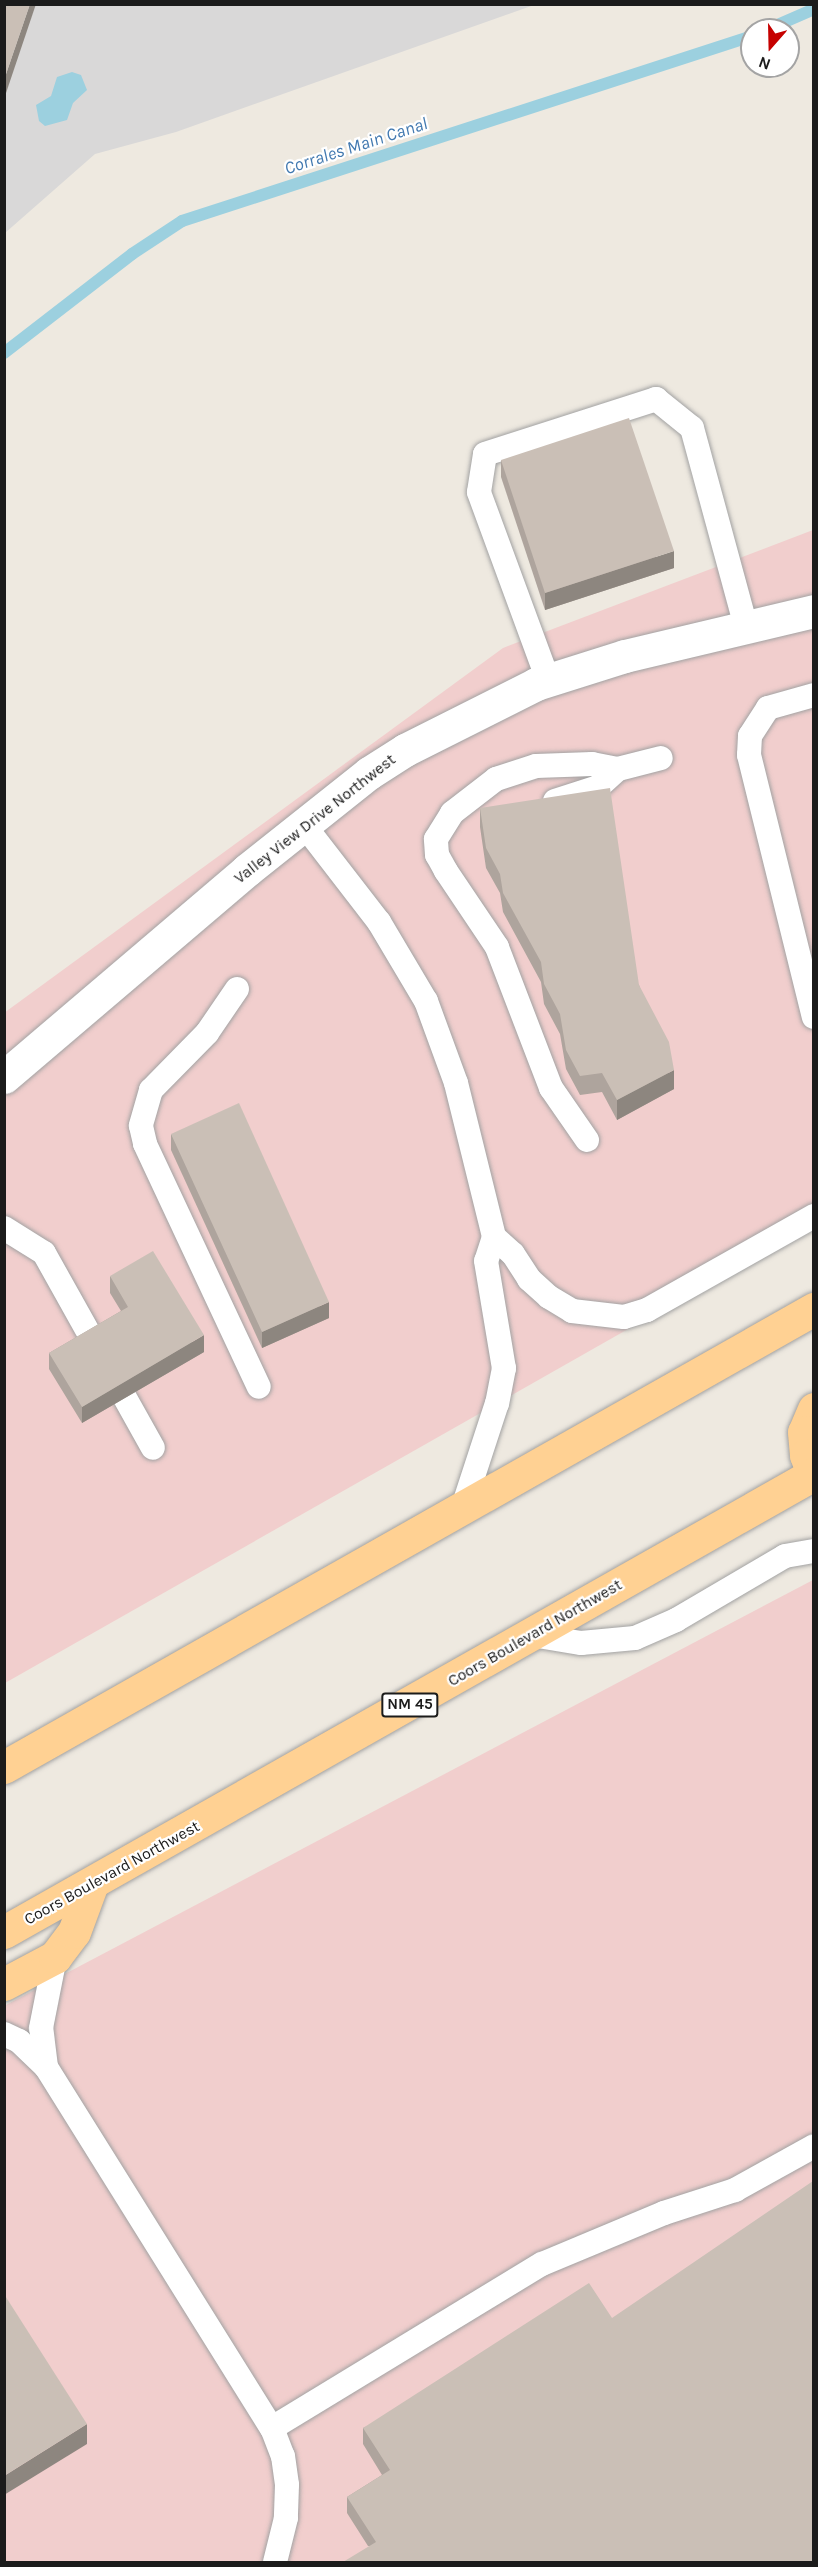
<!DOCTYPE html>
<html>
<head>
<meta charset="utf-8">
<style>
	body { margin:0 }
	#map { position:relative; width:818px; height:2567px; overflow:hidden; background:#eee9e0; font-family:Karla,sans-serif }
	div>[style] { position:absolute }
	.residential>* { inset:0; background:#d9d8d8 }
	.commercial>* { inset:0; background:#f1cecd }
	.water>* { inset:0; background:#9cd0df }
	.stream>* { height:12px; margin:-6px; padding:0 6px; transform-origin:6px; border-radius:6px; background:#9cd0df }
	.roads { filter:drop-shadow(0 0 2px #a2a2a2) drop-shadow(0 0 2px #a2a2a2) }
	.service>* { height:24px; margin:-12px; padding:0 12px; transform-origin:12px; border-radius:12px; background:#fff }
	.minor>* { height:33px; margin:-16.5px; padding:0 16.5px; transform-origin:16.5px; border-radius:16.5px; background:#fff }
	.primary>* { height:33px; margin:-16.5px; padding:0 16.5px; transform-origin:16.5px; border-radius:16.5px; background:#ffd193 }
	.wall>* { inset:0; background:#aea49d }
	.shaded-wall>* { inset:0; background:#8d867f }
	.building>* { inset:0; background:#cabfb6 }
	span { translate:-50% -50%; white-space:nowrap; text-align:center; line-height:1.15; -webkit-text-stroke:4.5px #fff; paint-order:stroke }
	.shield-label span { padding:2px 4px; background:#fff; border:2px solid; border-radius:4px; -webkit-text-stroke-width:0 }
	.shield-label { font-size:15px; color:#1b1b1b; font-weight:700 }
	.street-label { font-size:16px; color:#1b1b1b }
	.water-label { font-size:18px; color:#4279b0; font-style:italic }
	.frame { position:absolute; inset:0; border:6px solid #1b1b1b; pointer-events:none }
	.north { position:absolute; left:740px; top:18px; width:60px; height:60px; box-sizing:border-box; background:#fff; border:2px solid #a4a4a4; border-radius:50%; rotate:200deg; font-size:16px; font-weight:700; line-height:24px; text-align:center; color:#1b1b1b }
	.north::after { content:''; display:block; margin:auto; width:21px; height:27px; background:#c60100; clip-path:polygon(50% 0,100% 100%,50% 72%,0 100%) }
</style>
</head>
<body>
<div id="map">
	<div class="residential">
		<div style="clip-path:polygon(5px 5px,534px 5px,176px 132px,95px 154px,5px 233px)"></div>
	</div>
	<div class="commercial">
		<div style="clip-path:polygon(813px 530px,813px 1224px,5px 1683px,4px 1013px,503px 648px)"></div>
		<div style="clip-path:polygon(813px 1580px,813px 2562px,5px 2562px,4px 2006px)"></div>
	</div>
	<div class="water">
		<div style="clip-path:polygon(72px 72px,81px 75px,87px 90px,73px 103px,67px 120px,45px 126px,39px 121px,36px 105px,51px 96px,57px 77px)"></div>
	</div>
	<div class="stream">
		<div style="left:766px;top:30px;width:52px;rotate:-23.6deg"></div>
		<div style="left:4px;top:353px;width:162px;rotate:-37.7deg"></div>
		<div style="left:132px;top:254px;width:60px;rotate:-33.4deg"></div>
		<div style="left:182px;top:221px;width:599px;rotate:-17.98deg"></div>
	</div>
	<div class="roads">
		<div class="service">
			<div style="left:548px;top:680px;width:200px;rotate:-110.2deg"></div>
			<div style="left:479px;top:492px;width:38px;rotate:-81deg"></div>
			<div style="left:485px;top:454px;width:180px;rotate:-17.8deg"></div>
			<div style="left:656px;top:399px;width:46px;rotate:38.9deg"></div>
			<div style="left:692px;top:428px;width:206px;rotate:74.8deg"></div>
			<div style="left:814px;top:695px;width:48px;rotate:164.2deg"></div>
			<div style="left:768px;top:708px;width:33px;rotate:123deg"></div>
			<div style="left:750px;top:736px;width:19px;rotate:93deg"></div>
			<div style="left:749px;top:755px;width:270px;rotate:76.1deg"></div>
			<div style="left:555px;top:801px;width:45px;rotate:-18deg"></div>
			<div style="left:598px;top:787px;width:27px;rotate:-42deg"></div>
			<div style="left:304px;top:825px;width:123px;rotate:52.3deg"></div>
			<div style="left:379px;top:922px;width:92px;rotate:59.3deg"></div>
			<div style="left:426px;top:1001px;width:87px;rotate:69.9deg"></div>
			<div style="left:456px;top:1083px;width:159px;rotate:76.1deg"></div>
			<div style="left:494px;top:1237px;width:25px;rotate:108deg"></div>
			<div style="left:486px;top:1261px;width:109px;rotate:80.5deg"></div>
			<div style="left:504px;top:1368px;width:36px;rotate:101deg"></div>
			<div style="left:497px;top:1403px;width:106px;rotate:108.1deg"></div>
			<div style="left:237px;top:989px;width:53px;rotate:124.3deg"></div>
			<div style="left:207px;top:1033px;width:80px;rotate:134.5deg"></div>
			<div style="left:151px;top:1090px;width:37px;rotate:106deg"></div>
			<div style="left:141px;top:1126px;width:18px;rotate:77deg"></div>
			<div style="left:145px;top:1144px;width:268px;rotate:64.9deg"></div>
			<div style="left:587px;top:1140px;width:63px;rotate:-124.7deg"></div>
			<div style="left:551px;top:1088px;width:151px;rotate:-111deg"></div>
			<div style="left:497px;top:947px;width:92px;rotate:-123.9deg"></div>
			<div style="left:446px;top:871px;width:18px;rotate:-119deg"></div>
			<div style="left:437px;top:855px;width:16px;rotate:-94deg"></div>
			<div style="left:436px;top:839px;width:31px;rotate:-58deg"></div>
			<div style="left:452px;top:813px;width:56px;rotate:-37.7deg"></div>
			<div style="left:496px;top:779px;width:42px;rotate:-18deg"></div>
			<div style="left:536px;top:766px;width:56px;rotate:-2deg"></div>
			<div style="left:592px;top:764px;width:26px;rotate:11deg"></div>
			<div style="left:618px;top:769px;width:44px;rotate:-14.3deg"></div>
			<div style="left:4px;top:1228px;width:47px;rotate:32deg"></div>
			<div style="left:44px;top:1253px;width:223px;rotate:60.8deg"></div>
			<div style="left:494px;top:1237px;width:25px;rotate:42deg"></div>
			<div style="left:513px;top:1254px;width:30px;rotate:57deg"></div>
			<div style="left:529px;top:1279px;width:27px;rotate:42deg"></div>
			<div style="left:549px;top:1297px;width:27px;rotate:31deg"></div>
			<div style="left:572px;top:1311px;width:52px;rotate:6.6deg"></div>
			<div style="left:624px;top:1317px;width:24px;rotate:-17deg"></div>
			<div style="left:647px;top:1310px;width:192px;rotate:-29.4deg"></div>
			<div style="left:532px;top:1635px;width:50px;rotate:9.3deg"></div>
			<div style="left:581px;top:1643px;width:54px;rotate:-5.3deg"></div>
			<div style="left:635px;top:1638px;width:45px;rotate:-23.7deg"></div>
			<div style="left:676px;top:1620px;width:126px;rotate:-30.4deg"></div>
			<div style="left:785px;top:1556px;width:29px;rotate:-10deg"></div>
			<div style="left:4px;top:2034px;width:17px;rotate:25deg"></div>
			<div style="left:19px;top:2041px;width:37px;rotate:44deg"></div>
			<div style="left:46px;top:2067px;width:426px;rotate:58deg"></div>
			<div style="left:272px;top:2428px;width:30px;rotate:69deg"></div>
			<div style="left:283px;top:2456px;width:29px;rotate:82deg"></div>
			<div style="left:287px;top:2485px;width:33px;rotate:92deg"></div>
			<div style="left:286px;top:2518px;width:45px;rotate:104deg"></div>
			<div style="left:46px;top:2067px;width:39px;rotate:-97deg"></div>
			<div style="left:41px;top:2028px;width:72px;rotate:-78.8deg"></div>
			<div style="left:272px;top:2428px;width:316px;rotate:-31.3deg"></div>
			<div style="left:542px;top:2264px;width:132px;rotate:-22.7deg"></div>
			<div style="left:664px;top:2213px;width:75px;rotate:-17.9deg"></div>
			<div style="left:735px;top:2190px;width:90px;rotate:-29.1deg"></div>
		</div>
		<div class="minor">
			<div style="left:4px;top:1077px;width:319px;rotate:-40.4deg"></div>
			<div style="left:247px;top:870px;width:156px;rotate:-38.5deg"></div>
			<div style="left:369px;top:773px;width:43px;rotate:-32.6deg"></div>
			<div style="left:405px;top:750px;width:147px;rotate:-26.7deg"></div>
			<div style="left:536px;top:684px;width:93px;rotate:-17.5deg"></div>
			<div style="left:625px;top:656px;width:194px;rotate:-13.4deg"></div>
		</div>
		<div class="primary">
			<div style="left:814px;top:1409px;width:25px;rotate:113deg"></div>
			<div style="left:804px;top:1432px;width:23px;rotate:85deg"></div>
			<div style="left:806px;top:1455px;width:22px;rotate:69deg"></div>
			<div style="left:4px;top:1767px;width:931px;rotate:-29.49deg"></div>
			<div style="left:4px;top:1932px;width:931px;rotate:-29.49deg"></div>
			<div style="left:4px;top:1984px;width:58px;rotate:-27.9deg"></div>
			<div style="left:55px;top:1957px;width:31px;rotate:-53deg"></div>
			<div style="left:74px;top:1932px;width:49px;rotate:-69.7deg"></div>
		</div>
	</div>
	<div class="wall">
		<div style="clip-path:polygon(501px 460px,674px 568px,545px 610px,501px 477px)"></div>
		<div style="clip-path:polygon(480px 808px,639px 985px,674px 1089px,617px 1120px,602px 1092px,580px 1095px,566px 1069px,560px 1034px,544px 1004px,541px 982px,503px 912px,500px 893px,486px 868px,480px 827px)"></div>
		<div style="clip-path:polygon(171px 1134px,329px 1318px,262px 1348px,171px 1150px)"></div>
		<div style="clip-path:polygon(110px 1276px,204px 1352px,82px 1423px,49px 1369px,49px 1353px,121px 1311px,110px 1293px)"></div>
		<div style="clip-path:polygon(612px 2318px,813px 2562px,368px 2546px,347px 2513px,347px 2497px,382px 2475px,363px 2444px,363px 2428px)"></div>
	</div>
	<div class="shaded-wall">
		<div style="clip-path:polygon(30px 4px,36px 4px,4px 99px,4px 80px)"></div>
		<div style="clip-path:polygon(674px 551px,674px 568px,545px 610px,545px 593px)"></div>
		<div style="clip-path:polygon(674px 1070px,674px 1089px,617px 1120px,617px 1100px)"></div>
		<div style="clip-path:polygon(329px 1302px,329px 1318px,262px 1348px,262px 1332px)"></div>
		<div style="clip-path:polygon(204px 1335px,204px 1352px,82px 1423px,82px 1407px)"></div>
		<div style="clip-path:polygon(87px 2424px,87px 2444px,4px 2495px,4px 2476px)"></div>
	</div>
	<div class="building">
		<div style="clip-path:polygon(4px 4px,30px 4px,4px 80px)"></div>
		<div style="clip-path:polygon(629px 418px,674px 551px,545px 593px,501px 460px)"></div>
		<div style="clip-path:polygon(610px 788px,639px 985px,669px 1042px,674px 1070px,617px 1100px,602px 1073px,580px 1076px,566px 1050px,560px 1014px,544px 984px,541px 962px,503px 893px,500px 874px,486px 848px,480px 808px)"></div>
		<div style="clip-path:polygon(239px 1103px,329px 1302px,262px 1332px,171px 1134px)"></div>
		<div style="clip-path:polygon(153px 1251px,204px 1335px,82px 1407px,49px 1353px,128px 1307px,110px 1276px)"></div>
		<div style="clip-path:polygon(813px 2181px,813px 2562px,343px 2562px,376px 2542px,347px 2497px,390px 2470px,363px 2428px,589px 2283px,612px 2318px)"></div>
		<div style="clip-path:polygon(4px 2294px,87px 2424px,4px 2476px)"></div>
	</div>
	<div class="shield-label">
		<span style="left:410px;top:1705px">NM 45</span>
	</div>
	<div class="street-label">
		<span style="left:315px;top:819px;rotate:-38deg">Valley View Drive Northwest</span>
		<span style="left:535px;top:1633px;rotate:-30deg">Coors Boulevard Northwest</span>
		<span style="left:112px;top:1873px;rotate:-29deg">Coors Boulevard Northwest</span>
	</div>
	<div class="water-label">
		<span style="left:356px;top:146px;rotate:-18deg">Corrales Main Canal</span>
	</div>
	<div class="frame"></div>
	<div class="north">N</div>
</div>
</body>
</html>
